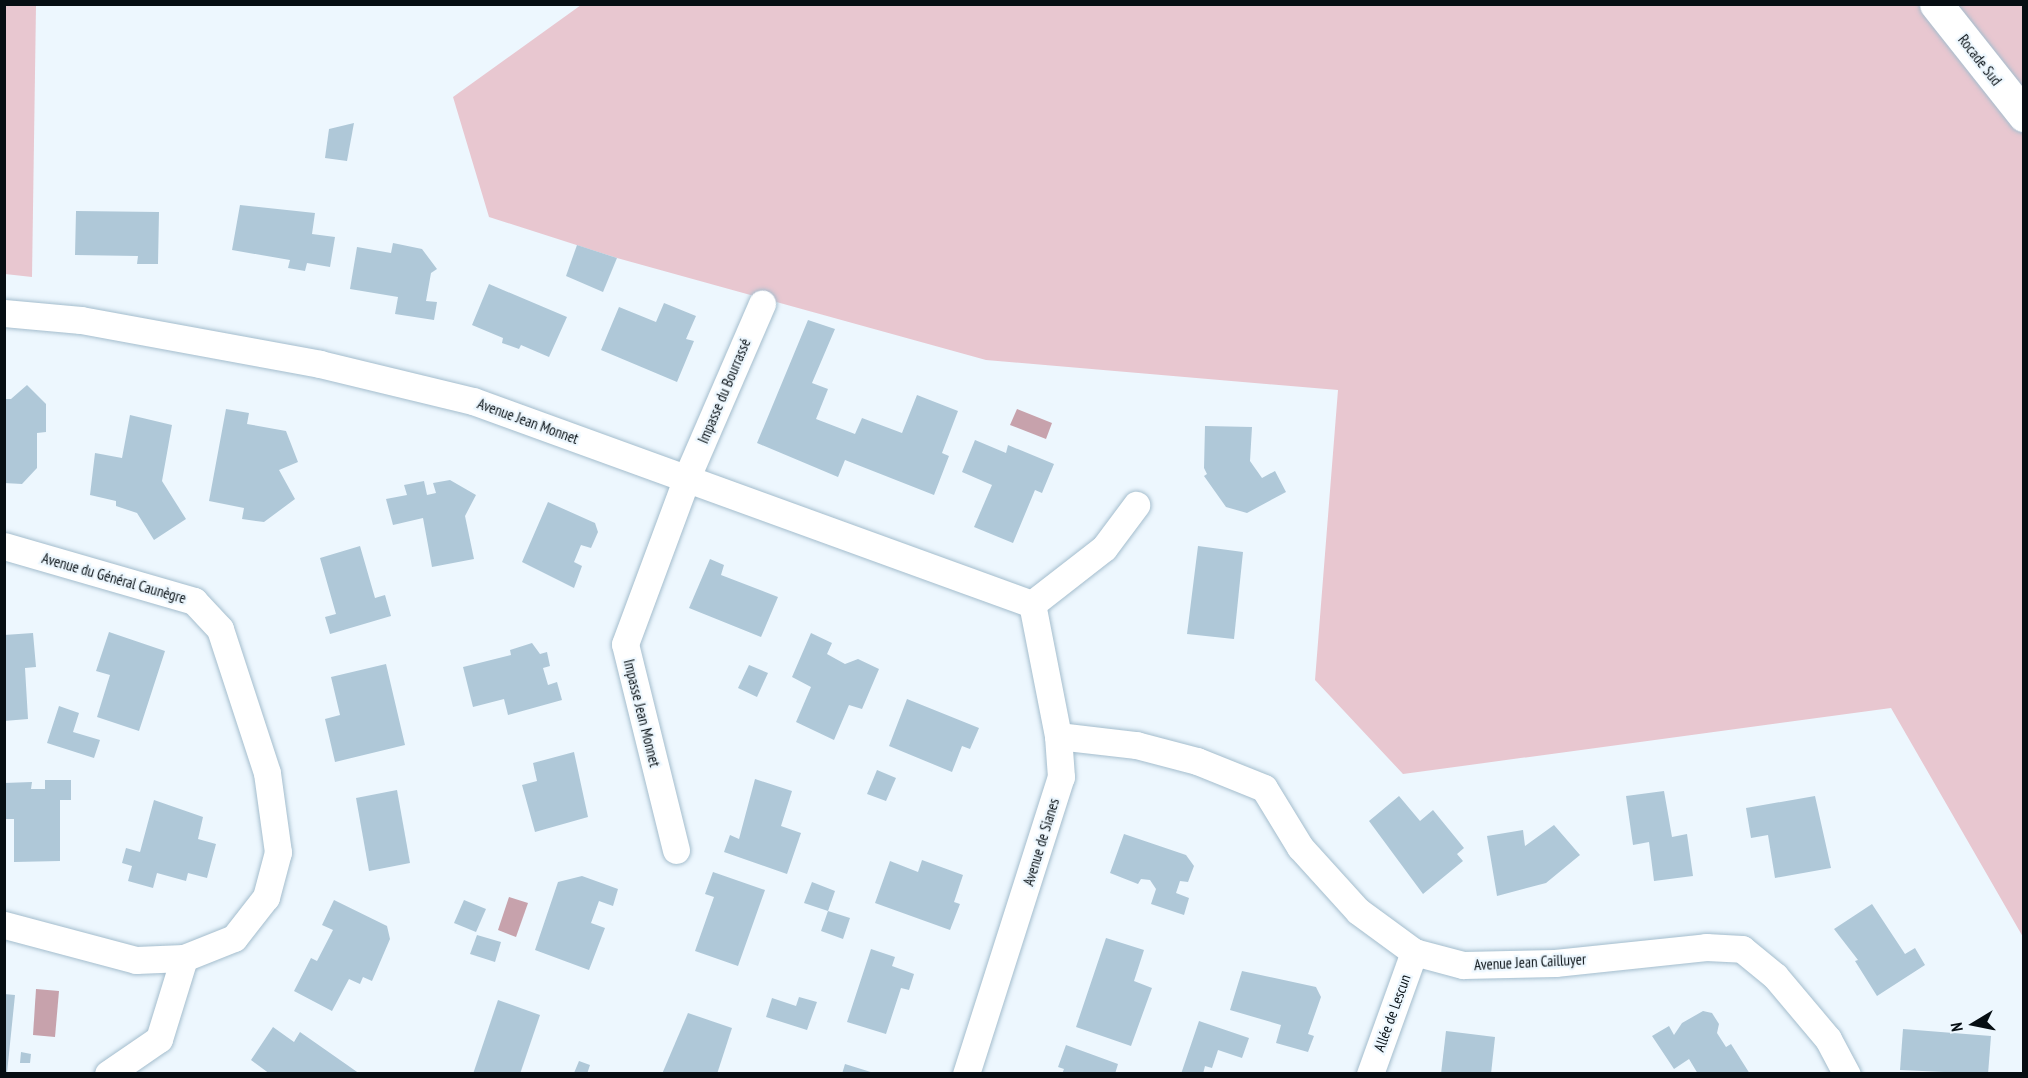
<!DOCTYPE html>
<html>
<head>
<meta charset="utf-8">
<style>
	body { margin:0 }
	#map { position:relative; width:2028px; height:1078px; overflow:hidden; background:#edf7fe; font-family:"PT Sans Narrow",sans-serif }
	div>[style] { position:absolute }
	.green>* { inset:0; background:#e8c7d0 }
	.water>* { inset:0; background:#c7a2ac }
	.building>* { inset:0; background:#afc8d8 }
	.roads { filter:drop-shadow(0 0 2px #a4bdcd) drop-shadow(0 0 2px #a4bdcd) }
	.street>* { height:27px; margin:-13.5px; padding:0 13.5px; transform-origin:13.5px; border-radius:13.5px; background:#fff }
	.primary>* { height:33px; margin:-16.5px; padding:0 16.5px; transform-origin:16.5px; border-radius:16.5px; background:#fff }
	span { translate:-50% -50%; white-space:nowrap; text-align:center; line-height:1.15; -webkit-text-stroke:4.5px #edf7fe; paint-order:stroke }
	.street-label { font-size:15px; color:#060e13 }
	.frame { position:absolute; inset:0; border:6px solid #060e13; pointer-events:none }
	.north { position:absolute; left:1944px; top:994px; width:60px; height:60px; -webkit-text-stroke:4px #edf7fe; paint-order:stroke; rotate:260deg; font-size:16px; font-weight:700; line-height:24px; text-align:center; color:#060e13 }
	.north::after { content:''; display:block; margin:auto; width:21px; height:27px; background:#060e13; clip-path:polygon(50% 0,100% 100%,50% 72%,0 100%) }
</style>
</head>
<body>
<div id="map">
	<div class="green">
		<div style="clip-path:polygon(5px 4px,36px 5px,32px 277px,5px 274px)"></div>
		<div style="clip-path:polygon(581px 5px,2023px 5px,2023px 937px,1891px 708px,1403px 774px,1315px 680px,1338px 390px,986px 360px,617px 258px,489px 217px,453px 97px)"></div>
	</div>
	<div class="water">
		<div style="clip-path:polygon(1017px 409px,1052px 423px,1046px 439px,1010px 425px)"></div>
		<div style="clip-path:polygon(509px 897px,528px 903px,516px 937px,498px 930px)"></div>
		<div style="clip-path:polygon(36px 989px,59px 991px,55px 1037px,33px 1035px)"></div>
	</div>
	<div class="building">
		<div style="clip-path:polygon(354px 123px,347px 161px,325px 158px,329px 129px)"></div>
		<div style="clip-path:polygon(240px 205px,315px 213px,312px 234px,335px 237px,330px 267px,307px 263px,305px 271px,288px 268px,290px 260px,232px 250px)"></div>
		<div style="clip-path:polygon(76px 211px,159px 212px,158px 264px,137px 264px,138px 256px,75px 255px)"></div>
		<div style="clip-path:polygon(393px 243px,422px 249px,437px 269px,431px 273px,426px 301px,437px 302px,434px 320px,395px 314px,398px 297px,350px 289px,357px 247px,391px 253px)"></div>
		<div style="clip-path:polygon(577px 245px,617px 258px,603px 292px,566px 276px)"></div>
		<div style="clip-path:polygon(489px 284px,567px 317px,549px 357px,521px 345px,519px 349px,502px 343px,503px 338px,472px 325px)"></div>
		<div style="clip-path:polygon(664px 303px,696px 316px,686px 339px,694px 341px,677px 382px,601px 350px,619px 307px,656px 322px)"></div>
		<div style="clip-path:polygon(808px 320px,835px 329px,812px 383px,828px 389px,816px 419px,855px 434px,862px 418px,902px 433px,917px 395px,958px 411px,942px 453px,949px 456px,934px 495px,845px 460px,838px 477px,757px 443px)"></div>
		<div style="clip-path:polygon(27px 385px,46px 404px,46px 432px,37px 433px,37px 468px,22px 484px,4px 483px,4px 399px,11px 399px)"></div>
		<div style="clip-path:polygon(226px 409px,249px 413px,247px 424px,286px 431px,298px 462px,279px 470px,295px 499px,264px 522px,242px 519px,244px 508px,209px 501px)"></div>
		<div style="clip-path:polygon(130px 415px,172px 425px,162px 481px,186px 519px,154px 540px,137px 513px,116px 506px,116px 501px,90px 495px,95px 453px,122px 458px)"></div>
		<div style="clip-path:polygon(1205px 426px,1252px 427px,1250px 461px,1262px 478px,1275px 471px,1286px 492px,1247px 513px,1226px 507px,1204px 476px,1207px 474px,1204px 468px)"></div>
		<div style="clip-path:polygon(975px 440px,1006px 453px,1008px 445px,1054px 464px,1042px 493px,1035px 490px,1013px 543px,974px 527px,992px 485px,962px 472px)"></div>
		<div style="clip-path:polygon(450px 480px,476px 495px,465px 516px,474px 559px,432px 567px,423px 518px,393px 525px,386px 499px,407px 495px,404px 485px,424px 481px,427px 495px,436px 493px,433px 483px)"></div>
		<div style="clip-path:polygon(548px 502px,595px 523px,598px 532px,591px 548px,581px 545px,574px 562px,582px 566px,574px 588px,522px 562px)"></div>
		<div style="clip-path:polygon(360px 546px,375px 598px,385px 595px,391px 616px,330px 634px,325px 617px,336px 614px,320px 558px)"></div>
		<div style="clip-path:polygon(1198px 546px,1243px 552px,1234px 639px,1187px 634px)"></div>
		<div style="clip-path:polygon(710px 559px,724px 565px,721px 575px,778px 597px,761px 637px,689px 608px)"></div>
		<div style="clip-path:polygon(109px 632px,165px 651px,139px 731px,97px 717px,110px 675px,96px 671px)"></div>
		<div style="clip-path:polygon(33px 633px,36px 667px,25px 668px,28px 719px,4px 721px,4px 635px)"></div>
		<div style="clip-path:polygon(811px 633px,832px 643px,827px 654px,845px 664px,858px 659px,879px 669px,862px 709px,849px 705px,834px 740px,796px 722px,811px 687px,792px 677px)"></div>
		<div style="clip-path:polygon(532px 643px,540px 654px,547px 652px,550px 666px,543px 668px,548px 685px,557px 682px,562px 700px,508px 715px,504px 699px,473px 707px,463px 667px,511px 655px,510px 650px)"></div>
		<div style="clip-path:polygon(386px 664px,405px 745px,335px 762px,325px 719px,340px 715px,331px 677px)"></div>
		<div style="clip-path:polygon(749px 665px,768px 673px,757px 697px,738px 688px)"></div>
		<div style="clip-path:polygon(907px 699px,979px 728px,970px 749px,962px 746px,952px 772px,889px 746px)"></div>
		<div style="clip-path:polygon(59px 706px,79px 713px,73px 732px,100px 740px,94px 758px,47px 743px)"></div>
		<div style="clip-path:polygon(574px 752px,588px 817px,535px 832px,522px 785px,537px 781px,533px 763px)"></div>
		<div style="clip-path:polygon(877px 770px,896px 778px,886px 801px,867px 794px)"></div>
		<div style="clip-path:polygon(755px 779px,792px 791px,781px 826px,801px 833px,787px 874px,724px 852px,730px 835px,739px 839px)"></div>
		<div style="clip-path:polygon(45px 780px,71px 780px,71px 800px,60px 800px,60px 861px,14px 862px,14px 819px,4px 819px,4px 783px,32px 782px,31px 789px,45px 789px)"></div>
		<div style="clip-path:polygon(397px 790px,410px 863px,369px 871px,356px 798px)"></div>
		<div style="clip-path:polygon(1664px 791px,1672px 837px,1687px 834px,1693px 876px,1654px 881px,1649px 842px,1633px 845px,1626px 796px)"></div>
		<div style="clip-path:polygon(1399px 796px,1420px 821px,1433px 810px,1464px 848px,1457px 854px,1463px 861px,1423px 894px,1369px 821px)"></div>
		<div style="clip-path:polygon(1815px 796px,1831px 868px,1775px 878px,1768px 835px,1751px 838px,1746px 808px)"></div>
		<div style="clip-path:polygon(154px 800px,203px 817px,198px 839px,216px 844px,207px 878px,188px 873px,186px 881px,157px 873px,153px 888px,128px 881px,132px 866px,122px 863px,126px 848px,140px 852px)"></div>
		<div style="clip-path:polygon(1554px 825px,1580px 855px,1546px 883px,1497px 896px,1487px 836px,1523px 830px,1525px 846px)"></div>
		<div style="clip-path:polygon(1124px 834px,1186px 855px,1194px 866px,1188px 882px,1180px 881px,1176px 893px,1189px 898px,1184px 915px,1151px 904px,1156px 889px,1150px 880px,1141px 879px,1138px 884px,1110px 873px)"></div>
		<div style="clip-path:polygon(922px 860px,963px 875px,954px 902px,960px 904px,950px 930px,875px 903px,890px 861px,918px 872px)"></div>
		<div style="clip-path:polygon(713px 872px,765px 890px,738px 966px,695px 951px,714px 897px,705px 894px)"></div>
		<div style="clip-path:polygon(582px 876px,618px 889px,613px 906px,599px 901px,591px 923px,605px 928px,589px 970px,535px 950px,558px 882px)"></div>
		<div style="clip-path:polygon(812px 882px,835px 891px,828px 911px,850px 918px,843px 939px,821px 931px,828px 911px,804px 903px)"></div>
		<div style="clip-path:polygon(334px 900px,387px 926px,390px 939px,372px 981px,363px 977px,360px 984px,349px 979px,332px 1011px,294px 991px,311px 958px,317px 961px,333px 930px,322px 925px)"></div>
		<div style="clip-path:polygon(464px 900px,486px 909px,476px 932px,454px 923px)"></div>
		<div style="clip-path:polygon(1872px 904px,1905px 954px,1915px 948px,1925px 965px,1877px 996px,1855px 961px,1858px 960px,1834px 929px)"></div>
		<div style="clip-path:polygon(477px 935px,501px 942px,495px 962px,470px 954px)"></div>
		<div style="clip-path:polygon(1106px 938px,1144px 950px,1134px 981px,1152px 988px,1131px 1046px,1076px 1027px)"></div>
		<div style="clip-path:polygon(871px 949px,895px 957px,892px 966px,914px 974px,909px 990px,901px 988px,886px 1034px,847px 1022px)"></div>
		<div style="clip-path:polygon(1242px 971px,1316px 987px,1321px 997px,1308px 1034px,1314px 1036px,1308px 1052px,1276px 1043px,1281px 1025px,1230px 1010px)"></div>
		<div style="clip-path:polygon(4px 994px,15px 995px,7px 1073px,4px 1073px)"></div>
		<div style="clip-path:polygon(799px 997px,817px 1002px,807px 1030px,766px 1017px,772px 998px,796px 1006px)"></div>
		<div style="clip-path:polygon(498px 1000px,540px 1015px,520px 1074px,473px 1074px)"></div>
		<div style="clip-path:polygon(1703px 1011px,1712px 1013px,1719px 1024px,1717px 1033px,1726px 1047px,1731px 1044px,1750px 1074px,1698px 1074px,1689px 1059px,1674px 1069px,1652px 1036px,1669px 1026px,1674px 1035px,1682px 1023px)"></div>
		<div style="clip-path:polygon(688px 1013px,732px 1028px,717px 1074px,662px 1074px)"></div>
		<div style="clip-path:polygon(1199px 1021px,1249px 1038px,1242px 1058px,1218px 1050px,1212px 1068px,1205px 1066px,1203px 1074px,1181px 1074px)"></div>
		<div style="clip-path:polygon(273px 1027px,294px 1042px,300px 1032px,360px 1074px,270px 1074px,251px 1060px)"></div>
		<div style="clip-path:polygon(1903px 1029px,1991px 1036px,1988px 1074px,1900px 1070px)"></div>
		<div style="clip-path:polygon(1446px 1031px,1495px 1037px,1491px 1074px,1441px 1074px)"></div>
		<div style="clip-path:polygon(1066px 1045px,1118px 1064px,1115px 1074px,1062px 1074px,1064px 1069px,1058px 1067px)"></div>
		<div style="clip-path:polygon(21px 1052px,31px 1054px,30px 1063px,20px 1063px)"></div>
		<div style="clip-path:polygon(579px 1061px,590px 1065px,587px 1074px,574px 1073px)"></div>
		<div style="clip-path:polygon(845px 1064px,874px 1073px,874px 1074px,842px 1074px)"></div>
	</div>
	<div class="roads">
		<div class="street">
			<div style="left:4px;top:313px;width:77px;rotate:5.2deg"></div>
			<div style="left:81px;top:320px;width:243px;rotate:10.4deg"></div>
			<div style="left:320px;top:364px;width:157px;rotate:13.6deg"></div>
			<div style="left:473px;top:401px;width:595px;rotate:19.96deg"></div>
			<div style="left:4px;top:546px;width:198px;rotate:16.1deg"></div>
			<div style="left:194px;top:601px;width:38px;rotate:47deg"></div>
			<div style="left:220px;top:629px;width:151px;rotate:71.9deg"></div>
			<div style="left:267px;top:773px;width:80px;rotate:82.1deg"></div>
			<div style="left:278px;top:852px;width:47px;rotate:104.9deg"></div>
			<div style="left:266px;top:897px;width:52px;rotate:128deg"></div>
			<div style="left:234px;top:938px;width:54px;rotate:158.2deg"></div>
			<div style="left:184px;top:958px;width:48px;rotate:177.6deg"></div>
			<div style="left:136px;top:960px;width:137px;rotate:-165.1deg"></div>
			<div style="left:1032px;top:604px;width:91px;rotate:-37.9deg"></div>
			<div style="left:1104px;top:548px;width:54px;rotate:-53.3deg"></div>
			<div style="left:1058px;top:736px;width:79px;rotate:6.6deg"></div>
			<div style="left:1136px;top:745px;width:63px;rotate:14.7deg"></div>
			<div style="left:1197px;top:761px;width:72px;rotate:21.9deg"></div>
			<div style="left:1264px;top:788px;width:69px;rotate:58.6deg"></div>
			<div style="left:1300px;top:847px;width:86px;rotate:47.8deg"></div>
			<div style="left:1358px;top:911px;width:69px;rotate:36.2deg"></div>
			<div style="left:1414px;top:952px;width:51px;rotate:14.9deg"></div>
			<div style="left:1463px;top:965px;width:92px;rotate:-1.2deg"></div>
			<div style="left:1555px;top:963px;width:152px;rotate:-6deg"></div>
			<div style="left:1706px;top:947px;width:36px;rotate:3deg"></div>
			<div style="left:1742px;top:949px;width:43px;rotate:39.3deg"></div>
			<div style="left:1775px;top:976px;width:82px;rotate:49.9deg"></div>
			<div style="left:1828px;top:1039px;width:40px;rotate:62deg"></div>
			<div style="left:676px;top:850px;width:212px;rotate:-103.9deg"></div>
			<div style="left:625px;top:644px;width:178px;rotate:-69.6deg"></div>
			<div style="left:687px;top:477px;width:189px;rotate:-66.6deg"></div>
			<div style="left:108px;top:1074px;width:62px;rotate:-34.5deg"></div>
			<div style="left:159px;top:1039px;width:85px;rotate:-72.8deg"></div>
			<div style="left:966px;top:1074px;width:312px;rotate:-72.3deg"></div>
			<div style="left:1061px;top:777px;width:41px;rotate:-94.2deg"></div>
			<div style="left:1058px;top:736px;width:135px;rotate:-101.1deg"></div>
			<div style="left:1370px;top:1074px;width:130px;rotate:-70.2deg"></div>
		</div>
		<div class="primary">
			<div style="left:1936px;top:4px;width:142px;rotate:51.6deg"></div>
		</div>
	</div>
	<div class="street-label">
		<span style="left:1980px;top:60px;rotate:52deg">Rocade Sud</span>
		<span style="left:724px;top:391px;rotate:-67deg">Impasse du Bourrassé</span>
		<span style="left:528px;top:421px;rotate:20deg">Avenue Jean Monnet</span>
		<span style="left:114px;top:578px;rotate:16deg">Avenue du Général Caunègre</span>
		<span style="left:642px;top:713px;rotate:76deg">Impasse Jean Monnet</span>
		<span style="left:1041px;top:842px;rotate:-73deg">Avenue de Sianes</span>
		<span style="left:1530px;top:962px;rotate:-3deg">Avenue Jean Cailluyer</span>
		<span style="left:1392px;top:1013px;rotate:-70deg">Allée de Lescun</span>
	</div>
	<div class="frame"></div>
	<div class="north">N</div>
</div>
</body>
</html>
